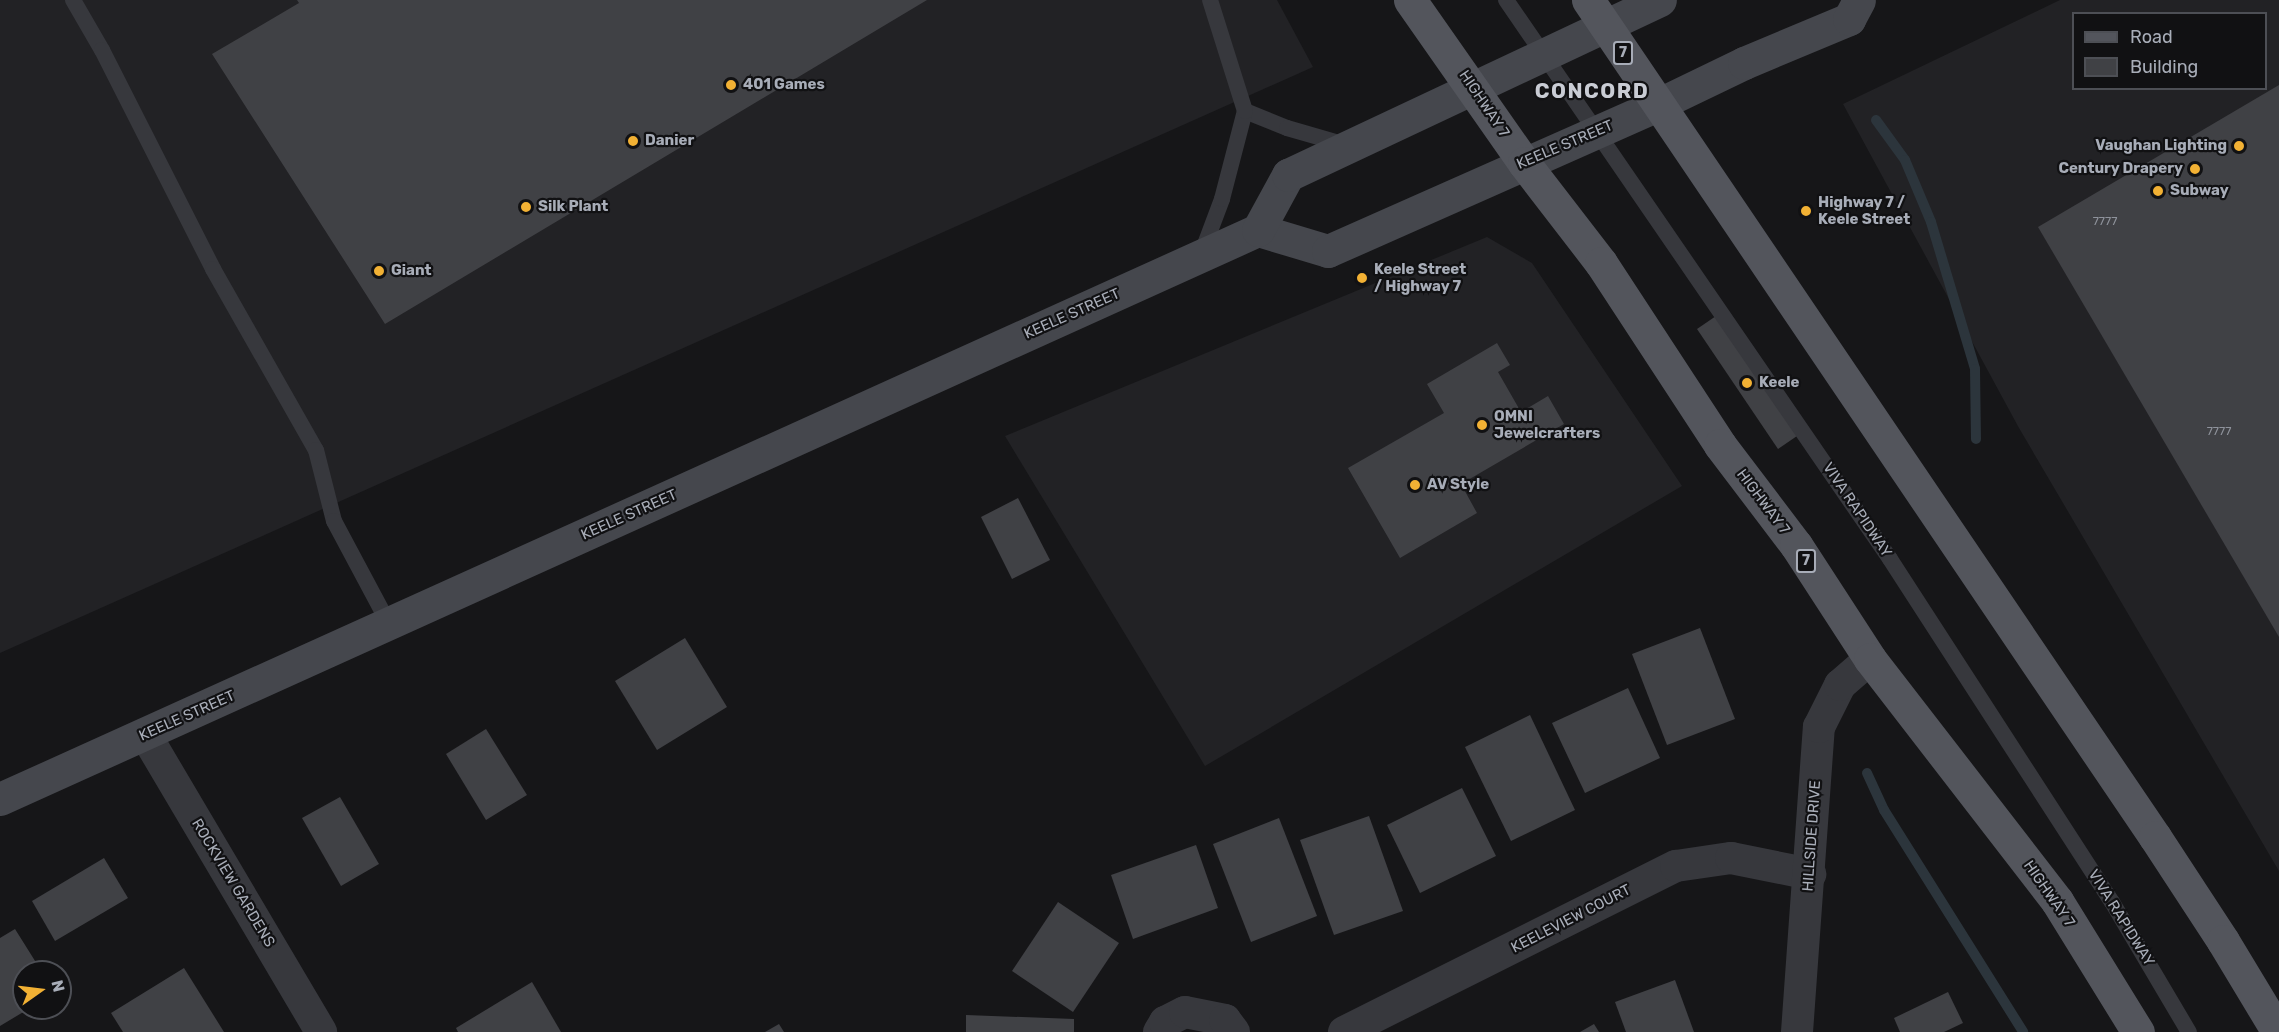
<!DOCTYPE html>
<html>
<head>
<meta charset="utf-8">
<style>
	body { margin:0 }
	#map { position:relative; width:2279px; height:1032px; overflow:hidden; background:#161618; font-family:Rubik,sans-serif }
	div>[style] { position:absolute }
	.built>* { inset:0; background:#222225 }
	.stream>* { height:10px; margin:-5px; padding:0 5px; transform-origin:5px; border-radius:5px; background:#2c353c }
	.building>* { inset:0; background:#404145 }
	.service>* { height:16px; margin:-8px; padding:0 8px; transform-origin:8px; border-radius:8px; background:#37383d }
	.minor>* { height:32px; margin:-16px; padding:0 16px; transform-origin:16px; border-radius:16px; background:#37383d }
	.secondary>* { height:33px; margin:-16.5px; padding:0 16.5px; transform-origin:16.5px; border-radius:16.5px; background:#45474d }
	.primary>* { height:33px; margin:-16.5px; padding:0 16.5px; transform-origin:16.5px; border-radius:16.5px; background:#53555c }
	.dots>* { width:16px; height:16px; translate:-50% -50%; box-sizing:border-box; border:3px solid #111113; border-radius:50% }
	span { translate:-50% -50%; white-space:nowrap; text-align:center; line-height:1.15; -webkit-text-stroke:4.5px #111113; paint-order:stroke }
	.number-label { font-size:12px; color:#8e929b }
	.number-label span { -webkit-text-stroke-width:0 }
	.shield-label span { padding:2px 4px; background:#111113; border:2px solid; border-radius:4px; -webkit-text-stroke-width:0 }
	.shield-label { font-size:14px; color:#a8adb8; font-weight:700 }
	.poi-label { font-size:15px; color:#a8adb8; font-weight:700 }
	.left { translate:0 -50%; text-align:left }
	.right { translate:-100% -50%; text-align:right }
	.street-label { font-size:15px; color:#a8adb8 }
	.district-label { font-size:21px; color:#c9ccd4; font-weight:700; letter-spacing:1.5px }
	.legend { position:absolute; left:2072px; top:12px; width:195px; height:78px; box-sizing:border-box; background:#111113; border:2px solid #4d4f55; margin:0; padding:8px 10px; list-style:none; font-size:18px; color:#a8adb8 }
	.legend li { display:flex; align-items:center; gap:12px; height:30px }
	.legend b { width:30px; border:2px solid #4d4f55 }
	.north { position:absolute; left:12px; top:960px; width:60px; height:60px; box-sizing:border-box; background:#111113; border:2px solid #4d4f55; border-radius:50%; rotate:76deg; font-size:16px; font-weight:700; line-height:24px; text-align:center; color:#a8adb8 }
	.north::after { content:''; display:block; margin:auto; width:21px; height:27px; background:#f2b134; clip-path:polygon(50% 0,100% 100%,50% 72%,0 100%) }
</style>
</head>
<body>
<div id="map">
	<div class="built">
		<div style="clip-path:polygon(0 0,1277px 0,1313px 67px,0 653px)"></div>
		<div style="clip-path:polygon(evenodd,2060px 0,2279px 0,2279px 871px,2019px 428px,1843px 104px,2060px 0,2074px 14px,2266px 14px,2266px 88px,2074px 88px,2074px 14px)"></div>
		<div style="clip-path:polygon(1487px 237px,1532px 263px,1682px 486px,1205px 766px,1005px 436px)"></div>
	</div>
	<div class="stream">
		<div style="left:1876px;top:120px;width:49px;rotate:54.1deg"></div>
		<div style="left:1905px;top:160px;width:67px;rotate:67.2deg"></div>
		<div style="left:1931px;top:222px;width:153px;rotate:73.3deg"></div>
		<div style="left:1975px;top:369px;width:70px;rotate:89.2deg"></div>
		<div style="left:1867px;top:773px;width:41px;rotate:65.3deg"></div>
		<div style="left:1884px;top:810px;width:262px;rotate:57.9deg"></div>
	</div>
	<div class="building">
		<div style="clip-path:polygon(297px 0,927px 0,385px 324px,212px 54px,299px 3px)"></div>
		<div style="clip-path:polygon(2279px 85px,2279px 637px,2038px 227px)"></div>
		<div style="clip-path:polygon(1716px 316px,1797px 436px,1778px 449px,1697px 329px)"></div>
		<div style="clip-path:polygon(1497px 343px,1510px 365px,1498px 372px,1521px 412px,1548px 396px,1564px 424px,1461px 484px,1477px 513px,1400px 558px,1348px 468px,1444px 413px,1427px 384px)"></div>
		<div style="clip-path:polygon(1018px 498px,1050px 560px,1012px 579px,981px 517px)"></div>
		<div style="clip-path:polygon(1700px 628px,1735px 719px,1667px 745px,1632px 654px)"></div>
		<div style="clip-path:polygon(685px 638px,727px 707px,657px 750px,615px 681px)"></div>
		<div style="clip-path:polygon(1628px 688px,1660px 758px,1585px 793px,1552px 723px)"></div>
		<div style="clip-path:polygon(1530px 715px,1575px 810px,1511px 841px,1465px 747px)"></div>
		<div style="clip-path:polygon(486px 729px,527px 795px,486px 820px,446px 754px)"></div>
		<div style="clip-path:polygon(1462px 788px,1496px 856px,1420px 893px,1387px 825px)"></div>
		<div style="clip-path:polygon(340px 797px,379px 864px,341px 886px,302px 818px)"></div>
		<div style="clip-path:polygon(1369px 816px,1403px 911px,1334px 935px,1300px 840px)"></div>
		<div style="clip-path:polygon(1279px 818px,1317px 916px,1251px 942px,1213px 844px)"></div>
		<div style="clip-path:polygon(1196px 845px,1218px 908px,1133px 939px,1111px 875px)"></div>
		<div style="clip-path:polygon(104px 858px,128px 898px,55px 941px,32px 901px)"></div>
		<div style="clip-path:polygon(1058px 902px,1119px 943px,1073px 1012px,1012px 971px)"></div>
		<div style="clip-path:polygon(15px 929px,42px 972px,24px 972px,24px 1008px,30px 1008px,0 1026px,0 938px)"></div>
		<div style="clip-path:polygon(184px 968px,224px 1032px,123px 1032px,111px 1013px)"></div>
		<div style="clip-path:polygon(1675px 980px,1694px 1032px,1626px 1032px,1615px 1002px)"></div>
		<div style="clip-path:polygon(532px 982px,561px 1032px,458px 1032px,456px 1028px)"></div>
		<div style="clip-path:polygon(1948px 992px,1963px 1023px,1944px 1032px,1900px 1032px,1894px 1018px)"></div>
		<div style="clip-path:polygon(966px 1015px,1074px 1019px,1074px 1032px,966px 1032px)"></div>
		<div style="clip-path:polygon(779px 1024px,784px 1032px,765px 1032px)"></div>
		<div style="clip-path:polygon(1594px 1024px,1599px 1032px,1580px 1032px)"></div>
	</div>
	<div class="service">
		<div style="left:73px;top:0;width:58px;rotate:59.9deg"></div>
		<div style="left:102px;top:50px;width:246px;rotate:63.1deg"></div>
		<div style="left:213px;top:269px;width:208px;rotate:60.4deg"></div>
		<div style="left:316px;top:450px;width:73px;rotate:75.8deg"></div>
		<div style="left:334px;top:521px;width:117px;rotate:61.9deg"></div>
		<div style="left:1506px;top:0;width:678px;rotate:55.51deg"></div>
		<div style="left:1890px;top:559px;width:409px;rotate:57.1deg"></div>
		<div style="left:2112px;top:902px;width:151px;rotate:59.4deg"></div>
		<div style="left:1245px;top:111px;width:45px;rotate:22deg"></div>
		<div style="left:1287px;top:128px;width:61px;rotate:16.1deg"></div>
		<div style="left:1201px;top:255px;width:60px;rotate:-69.4deg"></div>
		<div style="left:1222px;top:199px;width:91px;rotate:-75.4deg"></div>
		<div style="left:1245px;top:111px;width:116px;rotate:-107.5deg"></div>
	</div>
	<div class="minor">
		<div style="left:145px;top:734px;width:346px;rotate:59.4deg"></div>
		<div style="left:1159px;top:1032px;width:12px;rotate:-59deg"></div>
		<div style="left:1165px;top:1022px;width:22px;rotate:-27deg"></div>
		<div style="left:1185px;top:1012px;width:41px;rotate:11.3deg"></div>
		<div style="left:1225px;top:1020px;width:15px;rotate:53deg"></div>
		<div style="left:1344px;top:1032px;width:371px;rotate:-26.6deg"></div>
		<div style="left:1676px;top:866px;width:56px;rotate:-8.3deg"></div>
		<div style="left:1731px;top:858px;width:81px;rotate:11.4deg"></div>
		<div style="left:1797px;top:1032px;width:306px;rotate:-85.9deg"></div>
		<div style="left:1819px;top:727px;width:47px;rotate:-63.4deg"></div>
		<div style="left:1840px;top:685px;width:40px;rotate:-41deg"></div>
	</div>
	<div class="secondary">
		<div style="left:1258px;top:230px;width:73px;rotate:16.7deg"></div>
		<div style="left:1328px;top:251px;width:360px;rotate:-23.9deg"></div>
		<div style="left:1657px;top:105px;width:97px;rotate:-25.8deg"></div>
		<div style="left:1744px;top:63px;width:114px;rotate:-22.7deg"></div>
		<div style="left:1849px;top:19px;width:21px;rotate:-62deg"></div>
		<div style="left:0;top:799px;width:1381px;rotate:-24.34deg"></div>
		<div style="left:1258px;top:230px;width:63px;rotate:-61.4deg"></div>
		<div style="left:1288px;top:175px;width:411px;rotate:-25.2deg"></div>
	</div>
	<div class="primary">
		<div style="left:1410px;top:0;width:199px;rotate:55deg"></div>
		<div style="left:1524px;top:163px;width:126px;rotate:52.4deg"></div>
		<div style="left:1601px;top:263px;width:217px;rotate:56.8deg"></div>
		<div style="left:1720px;top:445px;width:126px;rotate:52.8deg"></div>
		<div style="left:1796px;top:545px;width:136px;rotate:57deg"></div>
		<div style="left:1870px;top:659px;width:306px;rotate:52.3deg"></div>
		<div style="left:2057px;top:901px;width:154px;rotate:58.3deg"></div>
		<div style="left:1588px;top:0;width:1011px;rotate:55.89deg"></div>
		<div style="left:2155px;top:837px;width:124px;rotate:56.8deg"></div>
		<div style="left:2223px;top:941px;width:106px;rotate:58.9deg"></div>
	</div>
	<div class="dots">
		<div style="left:731px;top:85px;background:#f2b134"></div>
		<div style="left:633px;top:141px;background:#f2b134"></div>
		<div style="left:2239px;top:146px;background:#f2b134"></div>
		<div style="left:2195px;top:169px;background:#f2b134"></div>
		<div style="left:2158px;top:191px;background:#f2b134"></div>
		<div style="left:526px;top:207px;background:#f2b134"></div>
		<div style="left:1806px;top:211px;background:#f2b134"></div>
		<div style="left:379px;top:271px;background:#f2b134"></div>
		<div style="left:1362px;top:278px;background:#f2b134"></div>
		<div style="left:1747px;top:383px;background:#f2b134"></div>
		<div style="left:1482px;top:425px;background:#f2b134"></div>
		<div style="left:1415px;top:485px;background:#f2b134"></div>
	</div>
	<div class="number-label">
		<span style="left:2105px;top:222px">7777</span>
		<span style="left:2219px;top:432px">7777</span>
	</div>
	<div class="shield-label">
		<span style="left:1623px;top:53px">7</span>
		<span style="left:1806px;top:561px">7</span>
	</div>
	<div class="poi-label">
		<span class="left" style="left:743px;top:85px">401 Games</span>
		<span class="left" style="left:645px;top:141px">Danier</span>
		<span class="right" style="left:2227px;top:146px">Vaughan Lighting</span>
		<span class="right" style="left:2183px;top:169px">Century Drapery</span>
		<span class="left" style="left:2170px;top:191px">Subway</span>
		<span class="left" style="left:1818px;top:211px">Highway 7 /<br>Keele Street</span>
		<span class="left" style="left:538px;top:207px">Silk Plant</span>
		<span class="left" style="left:1374px;top:278px">Keele Street<br>/ Highway 7</span>
		<span class="left" style="left:391px;top:271px">Giant</span>
		<span class="left" style="left:1759px;top:383px">Keele</span>
		<span class="left" style="left:1494px;top:425px">OMNI<br>Jewelcrafters</span>
		<span class="left" style="left:1427px;top:485px">AV Style</span>
	</div>
	<div class="street-label">
		<span style="left:1484px;top:104px;rotate:56deg">HIGHWAY 7</span>
		<span style="left:1565px;top:145px;rotate:-23deg">KEELE STREET</span>
		<span style="left:1072px;top:314px;rotate:-24deg">KEELE STREET</span>
		<span style="left:1763px;top:502px;rotate:53deg">HIGHWAY 7</span>
		<span style="left:1857px;top:510px;rotate:56deg">VIVA RAPIDWAY</span>
		<span style="left:629px;top:515px;rotate:-24deg">KEELE STREET</span>
		<span style="left:187px;top:716px;rotate:-24deg">KEELE STREET</span>
		<span style="left:1812px;top:836px;rotate:-86deg">HILLSIDE DRIVE</span>
		<span style="left:233px;top:883px;rotate:59deg">ROCKVIEW GARDENS</span>
		<span style="left:2049px;top:894px;rotate:55deg">HIGHWAY 7</span>
		<span style="left:2121px;top:918px;rotate:58deg">VIVA RAPIDWAY</span>
		<span style="left:1571px;top:919px;rotate:-27deg">KEELEVIEW COURT</span>
	</div>
	<div class="district-label">
		<span style="left:1592px;top:91px">CONCORD</span>
	</div>
	<ul class="legend">
	<li><b style="height:8px;background:#53555c"></b>Road</li>
	<li><b style="height:16px;background:#404145"></b>Building</li>
	</ul>
	<div class="north">N</div>
</div>
</body>
</html>
